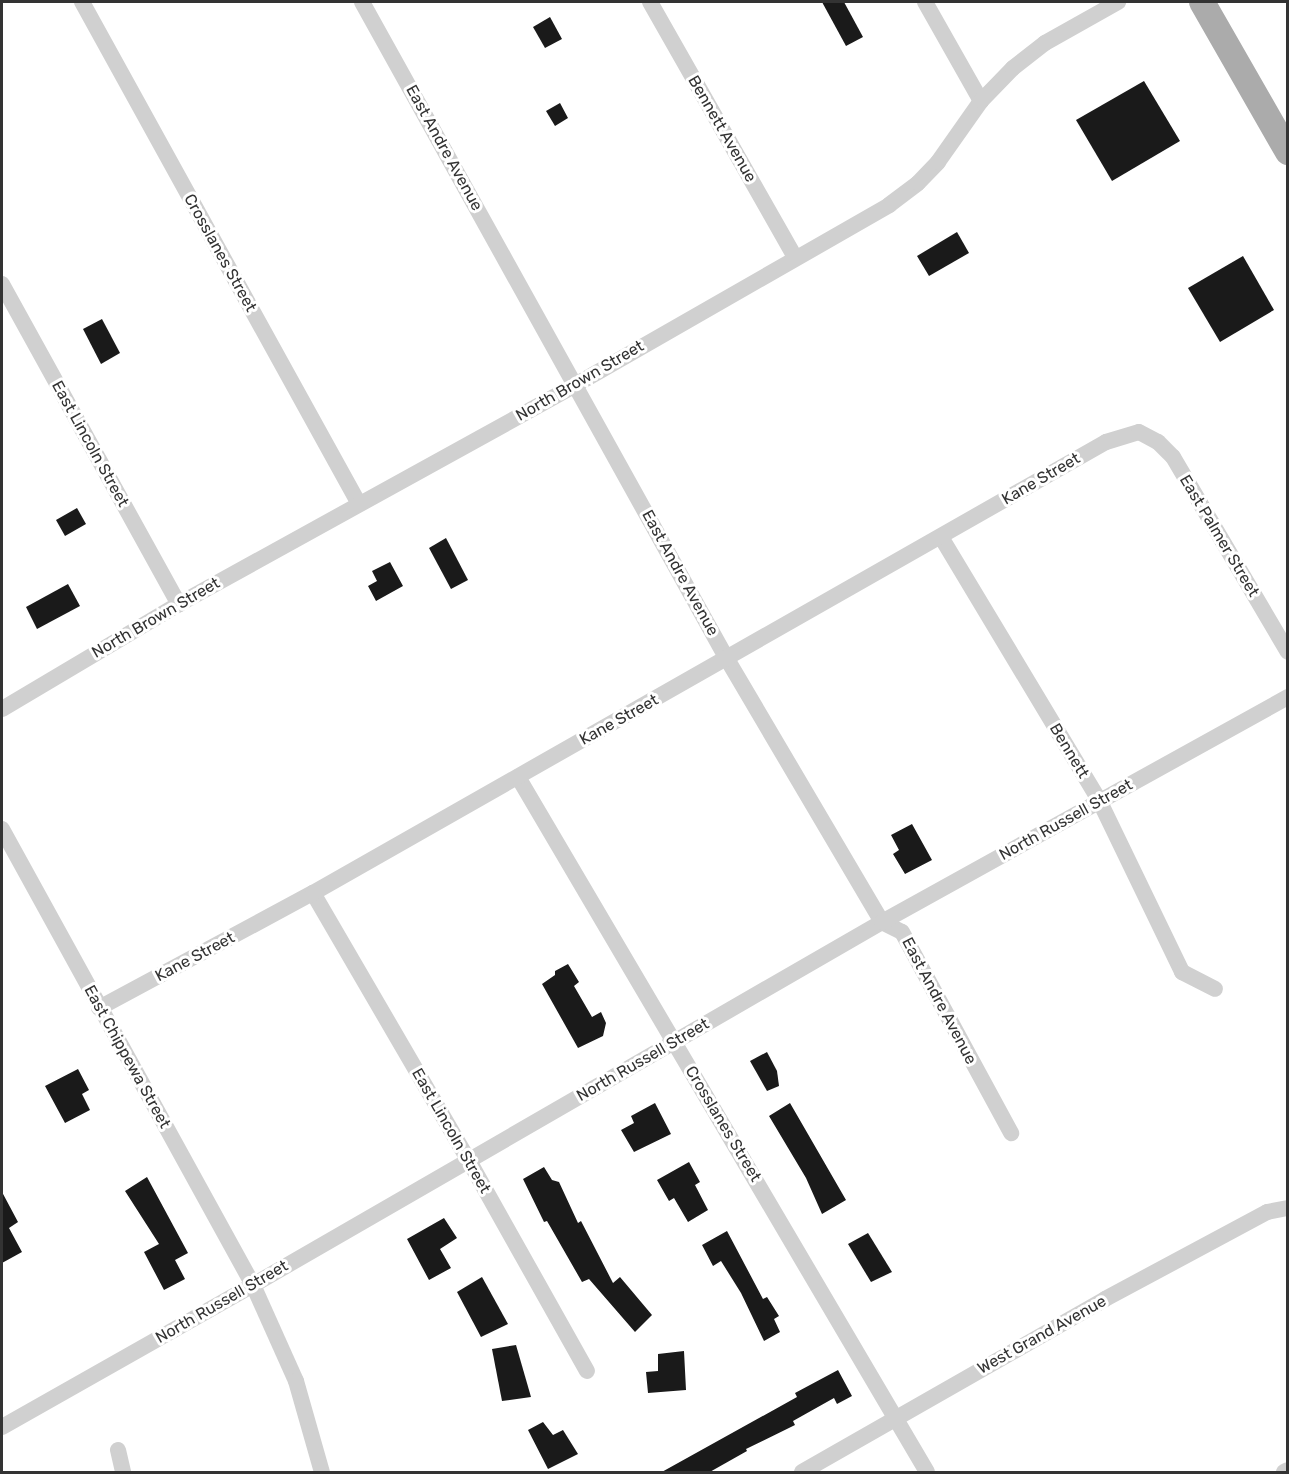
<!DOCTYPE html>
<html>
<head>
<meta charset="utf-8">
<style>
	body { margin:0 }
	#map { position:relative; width:1289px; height:1474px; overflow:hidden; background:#fff; font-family:Rubik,sans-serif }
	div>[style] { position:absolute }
	.building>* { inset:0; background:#1a1a1a }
	.street>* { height:16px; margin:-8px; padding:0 8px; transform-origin:8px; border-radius:8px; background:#d0d0d0 }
	.primary>* { height:26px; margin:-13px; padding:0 13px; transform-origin:13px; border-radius:13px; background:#ababab }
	span { translate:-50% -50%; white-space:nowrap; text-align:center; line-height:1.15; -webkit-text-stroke:6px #fff; paint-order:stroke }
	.street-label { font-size:16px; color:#333 }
	.frame { position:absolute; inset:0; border:3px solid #333; pointer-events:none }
</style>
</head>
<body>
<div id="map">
	<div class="building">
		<div style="clip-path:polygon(822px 2px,844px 2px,863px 37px,846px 46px)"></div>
		<div style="clip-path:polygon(550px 17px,562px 39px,545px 48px,533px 27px)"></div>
		<div style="clip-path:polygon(1144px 81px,1180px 141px,1112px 181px,1076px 120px)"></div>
		<div style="clip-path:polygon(560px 103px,568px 118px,555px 126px,546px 111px)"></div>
		<div style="clip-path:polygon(957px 232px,969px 253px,929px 276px,917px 256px)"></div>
		<div style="clip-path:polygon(1243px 256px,1274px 310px,1220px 342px,1188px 288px)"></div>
		<div style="clip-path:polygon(102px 319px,120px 353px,101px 364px,83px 329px)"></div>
		<div style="clip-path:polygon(77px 508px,86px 524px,65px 536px,56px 520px)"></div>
		<div style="clip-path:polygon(446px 538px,468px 580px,451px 589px,429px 548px)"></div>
		<div style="clip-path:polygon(390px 562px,403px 586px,376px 601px,368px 586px,377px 581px,372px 571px)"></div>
		<div style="clip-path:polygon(68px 584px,80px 606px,37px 629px,26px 607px)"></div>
		<div style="clip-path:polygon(912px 824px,932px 860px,905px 874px,893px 854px,899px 850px,891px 835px)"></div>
		<div style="clip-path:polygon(568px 964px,579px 982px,574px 986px,592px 1017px,601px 1012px,606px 1023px,603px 1036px,578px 1048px,542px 984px,555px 975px,555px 971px)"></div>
		<div style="clip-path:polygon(767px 1052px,777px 1071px,779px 1086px,767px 1091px,750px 1061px)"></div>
		<div style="clip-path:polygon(78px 1069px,89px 1090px,82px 1094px,90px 1110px,65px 1123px,45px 1086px)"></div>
		<div style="clip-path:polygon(655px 1103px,671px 1134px,634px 1152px,621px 1130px,634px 1123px,631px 1116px)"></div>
		<div style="clip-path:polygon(790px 1103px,846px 1200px,822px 1214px,806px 1178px,769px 1116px)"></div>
		<div style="clip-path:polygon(689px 1162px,700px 1182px,695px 1185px,708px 1210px,688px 1222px,674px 1198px,669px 1201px,657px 1180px)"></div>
		<div style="clip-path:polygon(544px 1167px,552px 1180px,559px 1182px,578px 1223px,581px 1221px,613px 1283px,620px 1277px,652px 1315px,635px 1332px,589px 1279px,582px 1282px,547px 1221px,544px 1222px,523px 1179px)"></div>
		<div style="clip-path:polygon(147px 1177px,188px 1253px,175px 1260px,185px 1279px,164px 1290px,144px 1252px,159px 1244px,125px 1191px)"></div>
		<div style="clip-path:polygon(2px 1192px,18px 1222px,9px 1228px,22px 1252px,2px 1263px)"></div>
		<div style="clip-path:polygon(444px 1218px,457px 1238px,440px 1249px,451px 1268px,429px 1280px,407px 1239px)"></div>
		<div style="clip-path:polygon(727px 1231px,763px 1299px,767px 1297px,779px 1316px,774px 1319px,780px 1332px,764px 1341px,741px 1293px,721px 1261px,713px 1266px,702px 1245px)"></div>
		<div style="clip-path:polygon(868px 1233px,892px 1272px,871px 1282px,848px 1244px)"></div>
		<div style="clip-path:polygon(482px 1277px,508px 1324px,481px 1337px,457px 1292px)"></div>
		<div style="clip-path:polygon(516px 1345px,531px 1397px,502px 1401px,492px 1349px)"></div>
		<div style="clip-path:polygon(684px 1351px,686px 1390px,648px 1393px,646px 1372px,658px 1371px,658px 1354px)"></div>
		<div style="clip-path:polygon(838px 1370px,852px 1396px,837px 1404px,834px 1398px,793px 1421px,795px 1425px,746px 1449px,747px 1451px,708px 1473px,660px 1473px,797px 1397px,795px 1393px)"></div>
		<div style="clip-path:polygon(543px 1422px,553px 1435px,563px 1430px,578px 1454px,548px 1469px,528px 1430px)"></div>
	</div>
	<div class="street">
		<div style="left:82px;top:2px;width:573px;rotate:61.11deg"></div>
		<div style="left:362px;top:2px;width:752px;rotate:60.95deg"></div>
		<div style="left:727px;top:659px;width:305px;rotate:59.5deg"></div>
		<div style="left:882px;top:922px;width:22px;rotate:27deg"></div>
		<div style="left:902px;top:932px;width:229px;rotate:61.5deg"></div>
		<div style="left:650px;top:2px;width:293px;rotate:60.4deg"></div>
		<div style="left:925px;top:2px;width:114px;rotate:60.5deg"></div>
		<div style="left:2px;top:284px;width:366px;rotate:61.1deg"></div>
		<div style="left:941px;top:537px;width:309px;rotate:59deg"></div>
		<div style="left:1100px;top:802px;width:189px;rotate:64.2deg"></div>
		<div style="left:1182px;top:972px;width:37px;rotate:27deg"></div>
		<div style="left:2px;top:709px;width:206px;rotate:-30.7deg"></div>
		<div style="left:179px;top:604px;width:455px;rotate:-28.9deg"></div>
		<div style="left:577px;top:384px;width:360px;rotate:-29.8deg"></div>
		<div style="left:889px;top:205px;width:36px;rotate:-37deg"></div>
		<div style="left:918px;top:183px;width:29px;rotate:-46deg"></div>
		<div style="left:938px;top:162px;width:75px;rotate:-54.8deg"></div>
		<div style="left:981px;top:101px;width:46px;rotate:-45.9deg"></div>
		<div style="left:1013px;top:68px;width:41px;rotate:-38deg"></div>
		<div style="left:1045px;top:43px;width:84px;rotate:-29.3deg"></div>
		<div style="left:518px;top:777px;width:806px;rotate:59.52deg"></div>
		<div style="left:2px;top:829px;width:521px;rotate:61.17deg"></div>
		<div style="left:253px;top:1285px;width:105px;rotate:65.9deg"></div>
		<div style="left:296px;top:1381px;width:95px;rotate:74.1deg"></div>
		<div style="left:313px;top:893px;width:308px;rotate:59.8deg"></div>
		<div style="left:468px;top:1159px;width:243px;rotate:60.7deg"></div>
		<div style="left:99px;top:1008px;width:243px;rotate:-28.3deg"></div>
		<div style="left:313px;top:893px;width:912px;rotate:-29.63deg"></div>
		<div style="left:1106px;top:442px;width:34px;rotate:-17deg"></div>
		<div style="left:1139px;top:432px;width:21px;rotate:28deg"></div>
		<div style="left:1158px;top:442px;width:21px;rotate:45deg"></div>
		<div style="left:1173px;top:457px;width:226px;rotate:59.5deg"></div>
		<div style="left:2px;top:1427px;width:288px;rotate:-29.5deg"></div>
		<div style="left:253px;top:1285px;width:726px;rotate:-29.99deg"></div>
		<div style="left:882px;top:922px;width:464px;rotate:-29deg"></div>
		<div style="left:118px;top:1450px;width:23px;rotate:77deg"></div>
		<div style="left:802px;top:1472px;width:349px;rotate:-29.7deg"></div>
		<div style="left:1105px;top:1299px;width:184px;rotate:-28.2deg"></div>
		<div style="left:1267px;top:1212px;width:21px;rotate:-11deg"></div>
		<div style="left:1284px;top:1472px;width:4px;rotate:-27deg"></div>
	</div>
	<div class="primary">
		<div style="left:1202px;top:2px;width:173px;rotate:60.2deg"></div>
	</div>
	<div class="street-label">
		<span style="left:722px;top:129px;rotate:60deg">Bennett Avenue</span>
		<span style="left:444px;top:148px;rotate:61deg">East Andre Avenue</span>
		<span style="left:220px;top:253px;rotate:61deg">Crosslanes Street</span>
		<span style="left:580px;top:381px;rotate:-30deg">North Brown Street</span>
		<span style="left:90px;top:444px;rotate:61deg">East Lincoln Street</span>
		<span style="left:1041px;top:479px;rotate:-30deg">Kane Street</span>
		<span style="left:1219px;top:536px;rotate:59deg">East Palmer Street</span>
		<span style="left:680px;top:573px;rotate:61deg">East Andre Avenue</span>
		<span style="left:156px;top:618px;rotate:-30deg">North Brown Street</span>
		<span style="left:619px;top:720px;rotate:-29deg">Kane Street</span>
		<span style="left:1069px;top:751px;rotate:59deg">Bennett</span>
		<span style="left:1066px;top:820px;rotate:-29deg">North Russell Street</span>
		<span style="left:195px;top:957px;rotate:-28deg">Kane Street</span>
		<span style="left:939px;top:1001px;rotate:62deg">East Andre Avenue</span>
		<span style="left:127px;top:1057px;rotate:61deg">East Chippewa Street</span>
		<span style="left:643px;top:1060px;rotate:-30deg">North Russell Street</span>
		<span style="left:723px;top:1124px;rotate:59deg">Crosslanes Street</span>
		<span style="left:451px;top:1131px;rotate:60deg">East Lincoln Street</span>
		<span style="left:222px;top:1302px;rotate:-30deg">North Russell Street</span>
		<span style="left:1042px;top:1335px;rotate:-29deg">West Grand Avenue</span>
	</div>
	<div class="frame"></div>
</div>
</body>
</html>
